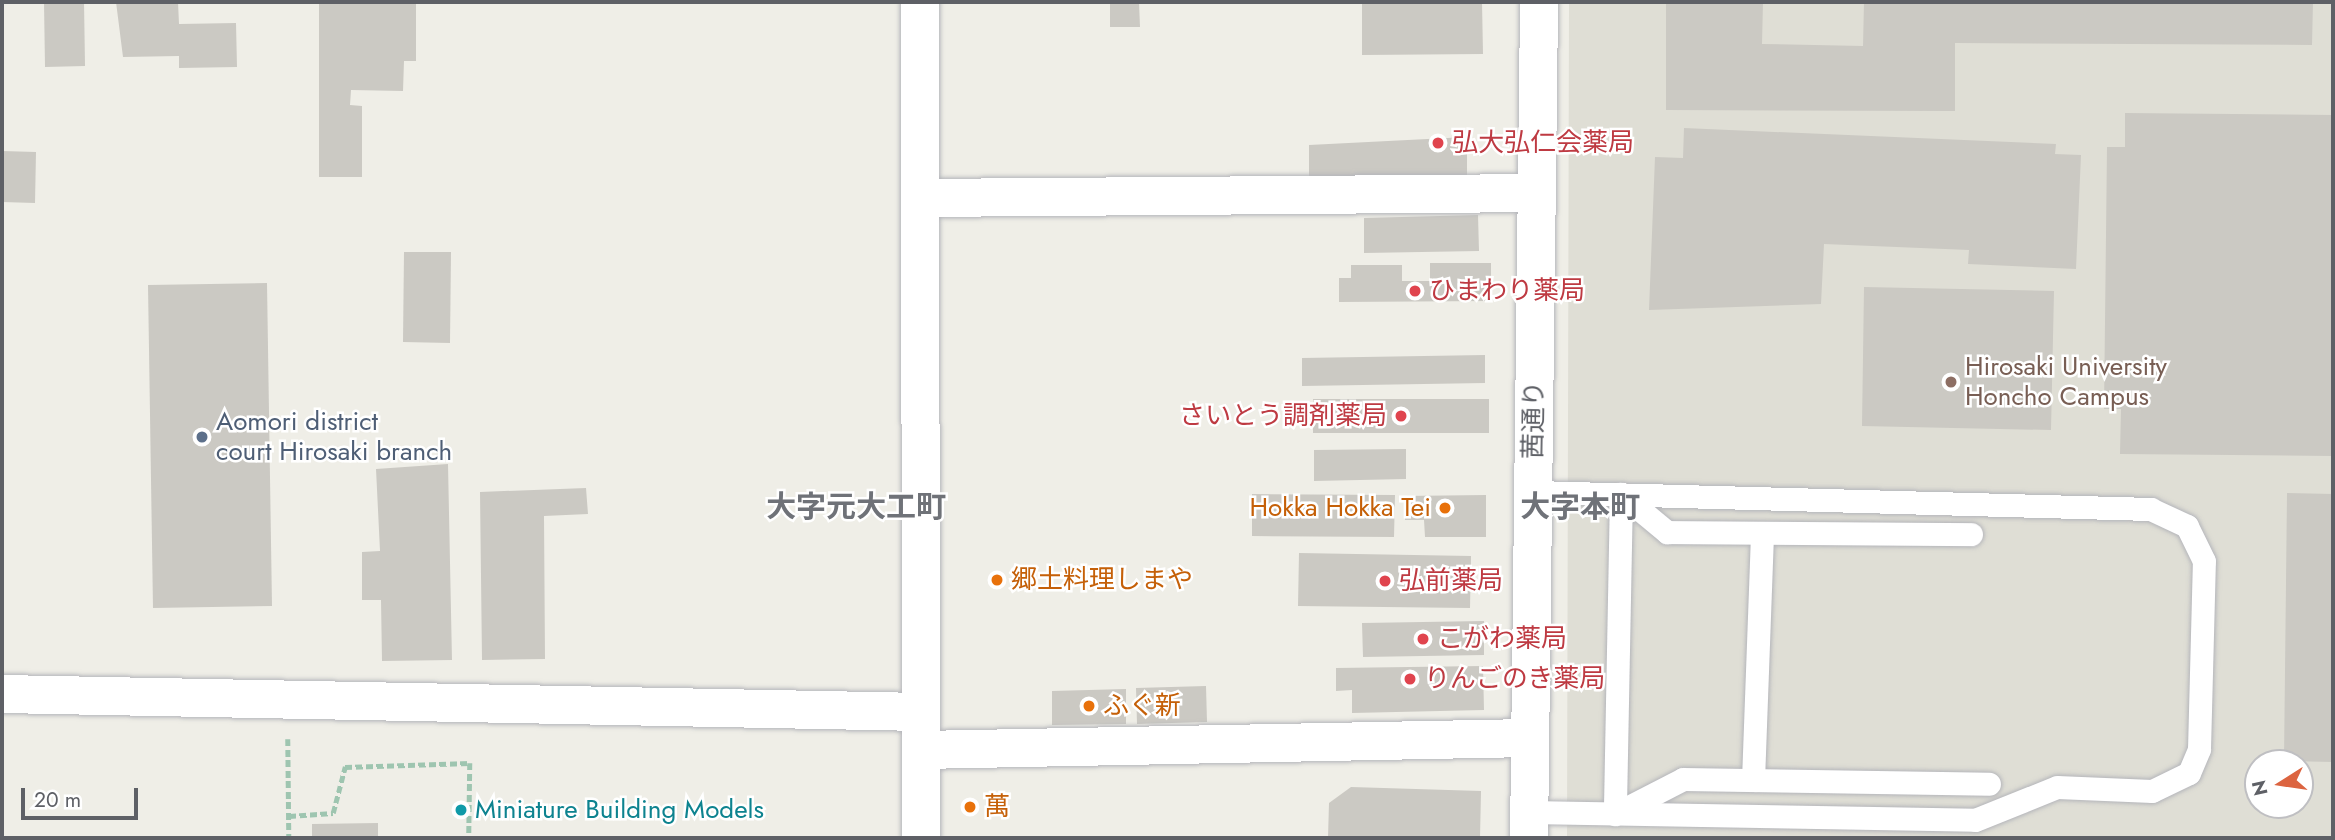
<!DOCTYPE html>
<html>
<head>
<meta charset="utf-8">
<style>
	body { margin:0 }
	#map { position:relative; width:2335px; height:840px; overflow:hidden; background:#efeee7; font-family:Jost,"Noto Sans JP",sans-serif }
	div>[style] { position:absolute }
	.education>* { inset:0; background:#dfded5 }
	.building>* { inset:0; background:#cbc9c3 }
	.path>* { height:4.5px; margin-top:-2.25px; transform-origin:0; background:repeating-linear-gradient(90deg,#9ec5b0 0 7px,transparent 0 10.5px) }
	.roads { filter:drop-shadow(0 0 2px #b4b5ba) drop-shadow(0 0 2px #b4b5ba) }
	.lane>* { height:23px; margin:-11.5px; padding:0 11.5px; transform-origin:11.5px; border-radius:11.5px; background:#fff }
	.street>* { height:38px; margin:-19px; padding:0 19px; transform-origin:19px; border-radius:19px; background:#fff }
	.secondary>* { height:38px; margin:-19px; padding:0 19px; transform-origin:19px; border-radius:19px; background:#fff }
	.dots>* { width:19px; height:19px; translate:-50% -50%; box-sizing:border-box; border:4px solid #fff; border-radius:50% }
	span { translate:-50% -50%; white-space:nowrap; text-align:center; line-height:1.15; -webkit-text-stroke:5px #fff; paint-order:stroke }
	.health-label { font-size:26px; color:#be3a42 }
	.left { translate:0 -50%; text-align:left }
	.right { translate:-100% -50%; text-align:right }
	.education-label { font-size:26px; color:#785e54 }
	.street-label { font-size:26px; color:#5e6066 }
	.service-label { font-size:26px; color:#4e5e75 }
	.food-label { font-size:26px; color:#c56008 }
	.culture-label { font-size:26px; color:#0d838f }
	.quarter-label { font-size:30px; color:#6f7278; font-weight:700 }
	.frame { position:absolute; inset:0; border:4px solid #5e6066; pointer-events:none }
	.north { position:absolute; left:2244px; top:749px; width:70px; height:70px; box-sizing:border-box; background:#fff; border:2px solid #bfbfc2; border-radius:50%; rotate:258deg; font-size:19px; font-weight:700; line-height:28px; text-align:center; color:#5e6066 }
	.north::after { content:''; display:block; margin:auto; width:24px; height:32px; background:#dc6440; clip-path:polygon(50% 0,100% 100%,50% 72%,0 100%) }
	.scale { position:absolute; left:21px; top:788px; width:117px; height:32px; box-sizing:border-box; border:4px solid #5e6066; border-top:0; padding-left:9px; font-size:21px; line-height:24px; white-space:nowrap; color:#5e6066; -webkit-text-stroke:5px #fff; paint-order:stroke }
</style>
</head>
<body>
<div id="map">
	<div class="education">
		<div style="clip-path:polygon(evenodd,1569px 2px,2333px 2px,2333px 838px,1567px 838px,1569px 2px,2258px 763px,2300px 763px,2300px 805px,2258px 805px,2258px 763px)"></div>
	</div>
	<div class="building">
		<div style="clip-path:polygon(44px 2px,84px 2px,85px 66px,45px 67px)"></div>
		<div style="clip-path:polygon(116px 2px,178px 2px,179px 24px,236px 23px,237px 67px,179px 68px,179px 56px,123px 57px)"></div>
		<div style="clip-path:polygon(319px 2px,416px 2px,416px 61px,404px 61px,403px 91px,351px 90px,350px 105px,362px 106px,362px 177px,319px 177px)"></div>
		<div style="clip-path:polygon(1110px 2px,1139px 2px,1140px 27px,1110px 27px)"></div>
		<div style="clip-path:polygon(1362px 2px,1482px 2px,1483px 54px,1362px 55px)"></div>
		<div style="clip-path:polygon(1666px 2px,1763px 2px,1762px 44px,1863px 46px,1864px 2px,2313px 2px,2312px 45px,1955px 43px,1955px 111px,1666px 110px)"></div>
		<div style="clip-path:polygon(2125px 113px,2333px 115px,2333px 456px,2120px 454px,2121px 409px,2104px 409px,2107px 147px,2125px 147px)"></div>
		<div style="clip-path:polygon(1684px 128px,2056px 144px,2055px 154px,2081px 155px,2076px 269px,1968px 264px,1969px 250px,1824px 244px,1821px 304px,1649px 310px,1655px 157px,1683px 158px)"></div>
		<div style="clip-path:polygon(1467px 137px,1467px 176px,1309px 177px,1309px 145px)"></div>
		<div style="clip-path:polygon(2px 151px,36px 152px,35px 203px,2px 202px)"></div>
		<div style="clip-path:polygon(1478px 215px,1479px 251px,1364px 253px,1364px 218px)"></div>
		<div style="clip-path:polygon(404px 252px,451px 252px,450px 343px,403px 342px)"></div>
		<div style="clip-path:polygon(1430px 263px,1491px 263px,1491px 301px,1339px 302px,1339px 278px,1351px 278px,1351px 265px,1402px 265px,1402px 281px,1430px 281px)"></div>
		<div style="clip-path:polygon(267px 283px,272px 606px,153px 608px,148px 285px)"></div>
		<div style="clip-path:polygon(1864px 287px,2054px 291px,2051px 430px,1862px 426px)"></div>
		<div style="clip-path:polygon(1485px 355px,1485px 383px,1302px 386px,1302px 358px)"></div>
		<div style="clip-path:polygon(1313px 399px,1489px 399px,1489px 433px,1313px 433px)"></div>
		<div style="clip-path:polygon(1406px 449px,1406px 479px,1314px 481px,1314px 450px)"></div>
		<div style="clip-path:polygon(448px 464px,452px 660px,382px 661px,381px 600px,362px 600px,362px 552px,380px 551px,376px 469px)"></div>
		<div style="clip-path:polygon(586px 488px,588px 514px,544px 516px,545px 659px,482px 660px,480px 492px)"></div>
		<div style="clip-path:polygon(2287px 493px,2333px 494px,2333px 762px,2284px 761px)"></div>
		<div style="clip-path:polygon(1252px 494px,1395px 495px,1394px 537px,1252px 536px)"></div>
		<div style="clip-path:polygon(1486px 495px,1486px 537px,1425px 537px,1424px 520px,1405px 520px,1404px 496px)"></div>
		<div style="clip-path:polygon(1299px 553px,1471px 556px,1470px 608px,1298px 606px)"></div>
		<div style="clip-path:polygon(1484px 621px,1484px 655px,1363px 657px,1362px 623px)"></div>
		<div style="clip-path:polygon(1483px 666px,1484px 710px,1352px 713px,1352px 690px,1336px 691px,1336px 668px)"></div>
		<div style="clip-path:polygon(1206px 686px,1207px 722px,1137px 724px,1136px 688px)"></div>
		<div style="clip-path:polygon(1126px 689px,1126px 724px,1052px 725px,1052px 691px)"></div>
		<div style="clip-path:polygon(1351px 787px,1481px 791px,1480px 838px,1328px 838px,1329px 803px)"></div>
		<div style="clip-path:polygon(378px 823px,378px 838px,312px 838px,312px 824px)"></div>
	</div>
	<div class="path">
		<div style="left:288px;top:739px;width:99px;rotate:89.4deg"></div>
		<div style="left:289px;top:816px;width:44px;rotate:-3.9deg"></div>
		<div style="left:333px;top:813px;width:48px;rotate:-75.4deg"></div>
		<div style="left:345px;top:767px;width:125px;rotate:-1.8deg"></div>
		<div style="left:470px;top:763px;width:75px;rotate:90.8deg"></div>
	</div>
	<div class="roads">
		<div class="lane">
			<div style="left:1621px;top:494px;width:320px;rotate:91.1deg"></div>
			<div style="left:1615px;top:814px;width:76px;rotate:-27.2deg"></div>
			<div style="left:1683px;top:779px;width:306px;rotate:0.9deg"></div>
			<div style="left:1621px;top:494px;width:60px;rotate:39.6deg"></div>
			<div style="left:1667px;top:532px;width:304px;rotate:0.4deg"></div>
			<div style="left:1753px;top:780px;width:247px;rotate:-87.9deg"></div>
			<div style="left:1529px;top:812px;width:446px;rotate:1deg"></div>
			<div style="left:1975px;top:820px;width:88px;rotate:-21.9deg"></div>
			<div style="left:2057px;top:787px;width:95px;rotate:2.4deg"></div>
			<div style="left:2152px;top:791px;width:41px;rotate:-25.9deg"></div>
			<div style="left:2189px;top:773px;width:26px;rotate:-67deg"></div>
			<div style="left:2199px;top:749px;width:188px;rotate:-88.5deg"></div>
			<div style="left:2204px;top:561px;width:39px;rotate:-116deg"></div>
			<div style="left:2187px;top:526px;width:40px;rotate:-155deg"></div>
			<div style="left:2151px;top:509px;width:618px;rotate:-178.42deg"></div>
		</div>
		<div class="street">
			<div style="left:920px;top:2px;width:836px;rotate:89.93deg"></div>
			<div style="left:920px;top:198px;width:617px;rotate:-0.46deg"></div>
			<div style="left:2px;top:694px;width:919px;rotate:1.12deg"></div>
			<div style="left:921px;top:750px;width:609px;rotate:-1.13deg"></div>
		</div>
		<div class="secondary">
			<div style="left:1529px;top:838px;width:836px;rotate:-89.31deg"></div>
		</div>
	</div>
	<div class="dots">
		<div style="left:1438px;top:143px;background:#e0444e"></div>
		<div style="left:1415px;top:291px;background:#e0444e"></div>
		<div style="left:1951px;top:382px;background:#8d6e63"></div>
		<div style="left:1401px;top:416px;background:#e0444e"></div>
		<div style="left:202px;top:437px;background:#5c6f8a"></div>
		<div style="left:1445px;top:508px;background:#e8710a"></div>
		<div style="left:997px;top:580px;background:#e8710a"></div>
		<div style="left:1385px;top:581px;background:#e0444e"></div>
		<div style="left:1423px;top:639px;background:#e0444e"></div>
		<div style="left:1410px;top:679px;background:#e0444e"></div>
		<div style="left:1089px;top:706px;background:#e8710a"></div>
		<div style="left:970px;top:807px;background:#e8710a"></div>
		<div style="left:461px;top:810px;background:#0f9aa8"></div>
	</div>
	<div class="health-label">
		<span class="left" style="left:1452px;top:143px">弘大弘仁会薬局</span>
		<span class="left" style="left:1429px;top:291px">ひまわり薬局</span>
		<span class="right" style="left:1387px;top:416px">さいとう調剤薬局</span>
		<span class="left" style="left:1399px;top:581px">弘前薬局</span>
		<span class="left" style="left:1437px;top:639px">こがわ薬局</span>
		<span class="left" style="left:1424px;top:679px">りんごのき薬局</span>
	</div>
	<div class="education-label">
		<span class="left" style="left:1965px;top:382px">Hirosaki University<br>Honcho Campus</span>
	</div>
	<div class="street-label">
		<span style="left:1534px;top:420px;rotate:-89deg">茜通り</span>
	</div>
	<div class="service-label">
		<span class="left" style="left:216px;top:437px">Aomori district<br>court Hirosaki branch</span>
	</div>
	<div class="food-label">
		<span class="right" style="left:1431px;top:508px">Hokka Hokka Tei</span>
		<span class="left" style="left:1011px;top:580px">郷土料理しまや</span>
		<span class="left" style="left:1103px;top:706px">ふぐ新</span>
		<span class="left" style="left:984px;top:807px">萬</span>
	</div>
	<div class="culture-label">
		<span class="left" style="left:475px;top:810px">Miniature Building Models</span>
	</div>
	<div class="quarter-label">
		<span style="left:856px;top:507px">大字元大工町</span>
		<span style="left:1580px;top:507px">大字本町</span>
	</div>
	<div class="frame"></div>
	<div class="north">N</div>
	<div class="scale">20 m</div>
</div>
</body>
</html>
